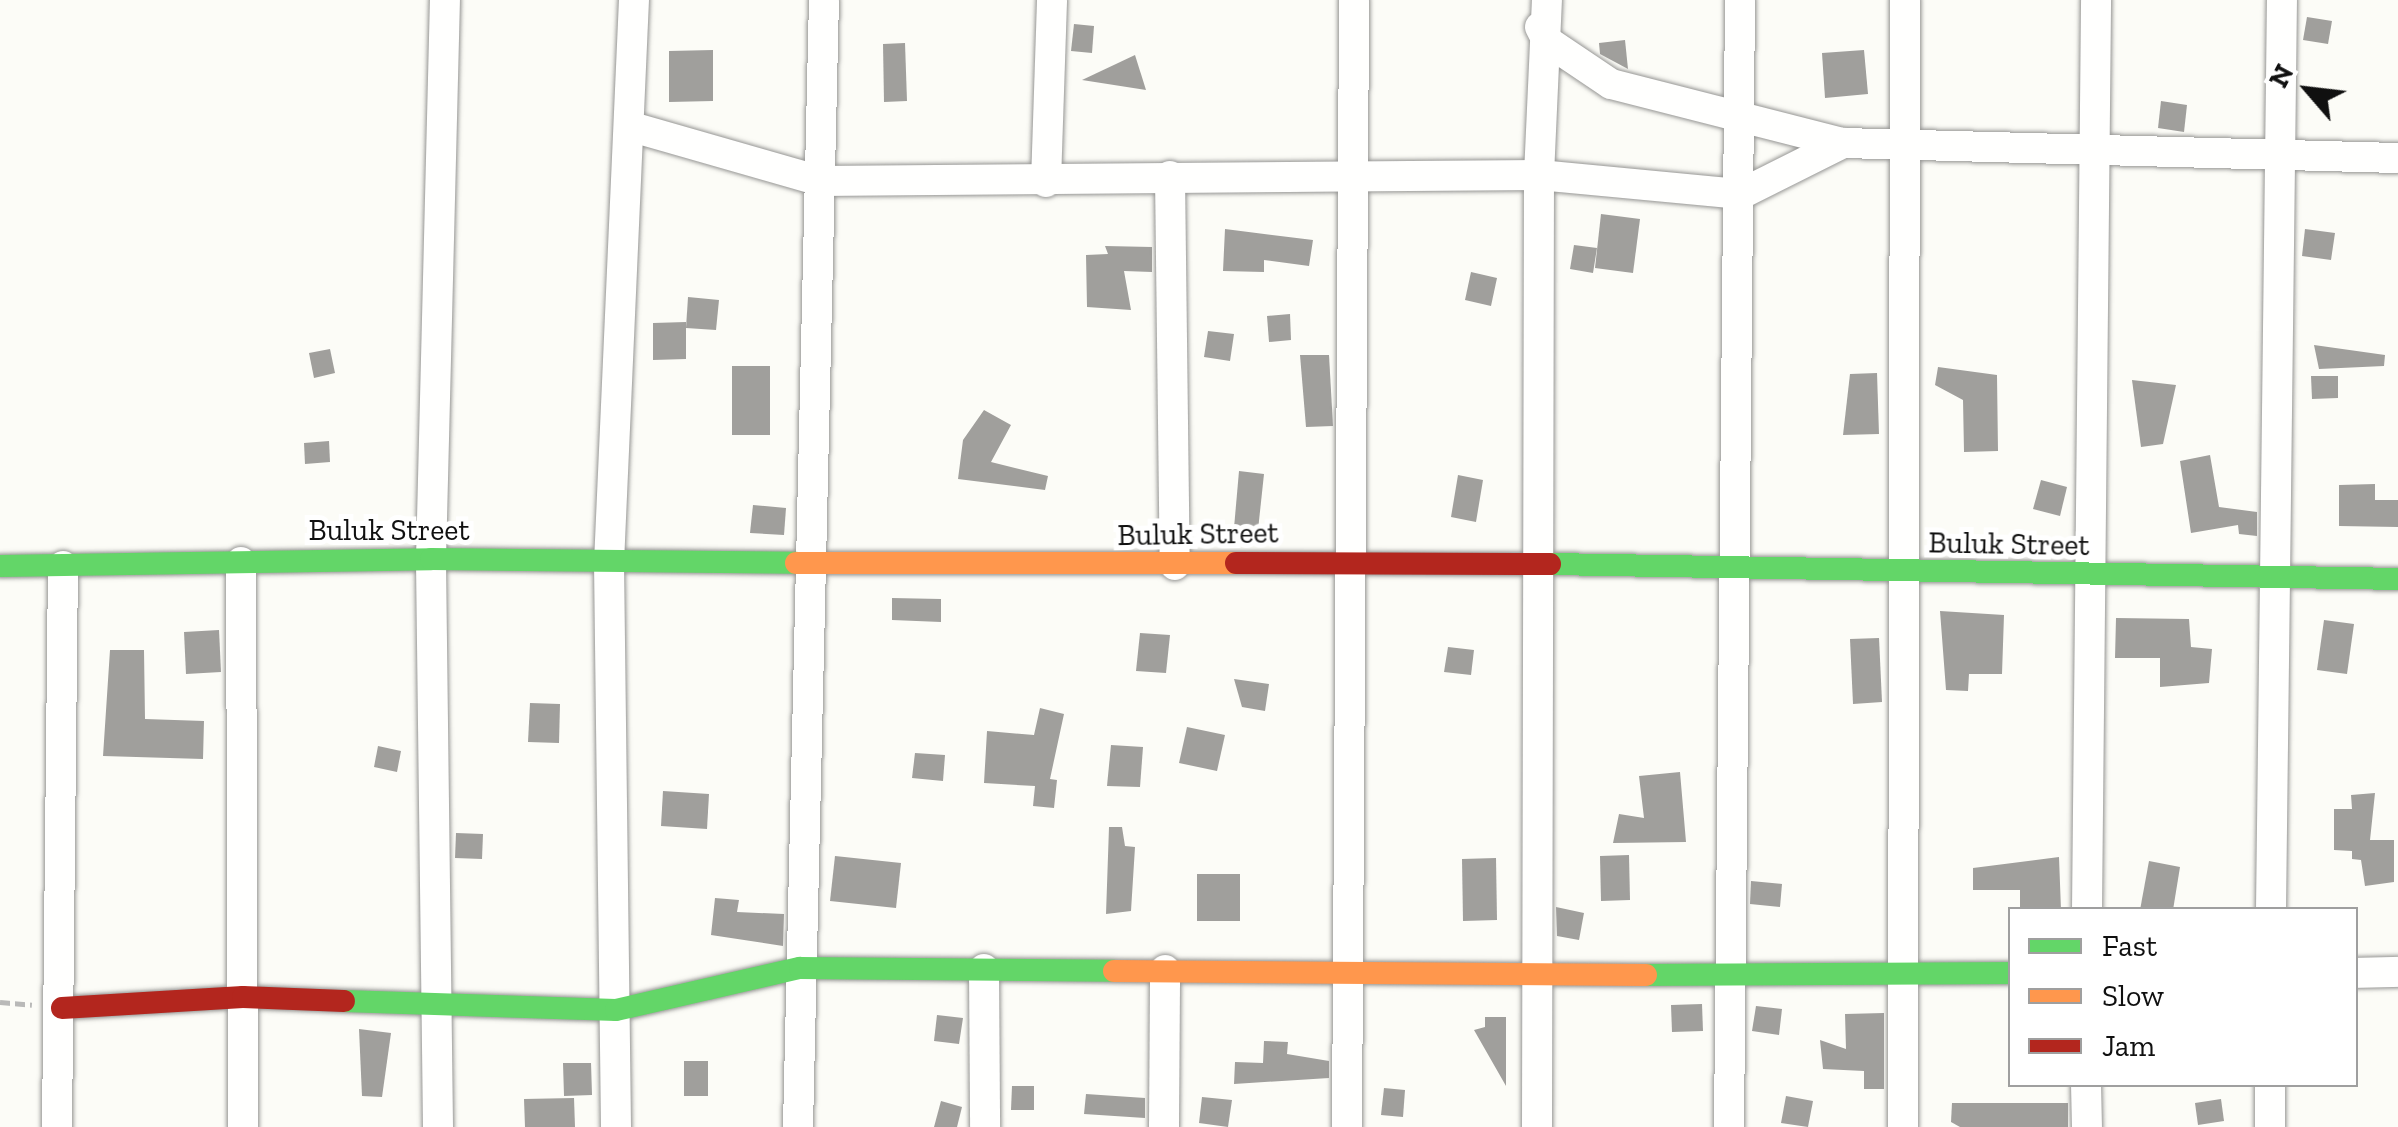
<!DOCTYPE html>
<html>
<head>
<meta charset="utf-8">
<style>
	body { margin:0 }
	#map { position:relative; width:2398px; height:1127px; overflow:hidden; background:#fcfcf7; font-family:"Zilla Slab",serif }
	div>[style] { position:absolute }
	.building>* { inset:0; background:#a09f9c }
	.path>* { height:5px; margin-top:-2.5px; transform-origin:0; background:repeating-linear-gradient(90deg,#b9b9b8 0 10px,transparent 0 15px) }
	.roads { filter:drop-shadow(0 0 2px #969694) drop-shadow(0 0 2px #969694) }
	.street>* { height:30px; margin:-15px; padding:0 15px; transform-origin:15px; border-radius:15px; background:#fffffe }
	.fast>* { height:22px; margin:-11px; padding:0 11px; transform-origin:11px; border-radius:11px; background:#63d668 }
	.slow>* { height:22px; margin:-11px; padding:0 11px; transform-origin:11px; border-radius:11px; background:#ff974d }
	.jam>* { height:22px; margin:-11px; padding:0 11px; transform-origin:11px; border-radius:11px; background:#b3261e }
	span { translate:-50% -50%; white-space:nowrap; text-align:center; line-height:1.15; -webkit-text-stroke:10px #fff; paint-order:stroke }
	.street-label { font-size:30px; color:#101010 }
	.legend { position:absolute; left:2008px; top:907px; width:350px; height:180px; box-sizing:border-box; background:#fff; border:2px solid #9f9f9f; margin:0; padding:12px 18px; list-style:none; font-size:30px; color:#101010 }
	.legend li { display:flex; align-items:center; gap:20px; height:50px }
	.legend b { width:50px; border:2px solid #9f9f9f }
	.north { position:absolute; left:2258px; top:40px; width:100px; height:100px; -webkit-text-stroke:8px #fff; paint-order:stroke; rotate:298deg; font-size:28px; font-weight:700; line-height:40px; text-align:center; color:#101010 }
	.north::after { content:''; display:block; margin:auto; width:35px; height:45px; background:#101010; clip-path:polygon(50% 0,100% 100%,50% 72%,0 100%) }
</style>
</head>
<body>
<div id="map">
	<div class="building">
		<div style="clip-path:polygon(2307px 17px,2332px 21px,2328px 44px,2303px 40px)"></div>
		<div style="clip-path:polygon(1074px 24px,1094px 26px,1092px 53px,1071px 51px)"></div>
		<div style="clip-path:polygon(1625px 40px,1628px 69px,1600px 54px,1599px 43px)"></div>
		<div style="clip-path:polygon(905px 43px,907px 101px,884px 102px,883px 44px)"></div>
		<div style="clip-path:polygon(713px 50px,713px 101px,669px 102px,669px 51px)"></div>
		<div style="clip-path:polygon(1864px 50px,1868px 94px,1825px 98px,1822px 53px)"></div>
		<div style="clip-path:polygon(1135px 55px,1146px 90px,1082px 80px)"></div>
		<div style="clip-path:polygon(2161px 101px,2187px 105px,2184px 132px,2158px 128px)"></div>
		<div style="clip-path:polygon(1601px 214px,1640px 219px,1633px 273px,1595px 268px)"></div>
		<div style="clip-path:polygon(1225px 229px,1313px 240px,1309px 266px,1264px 260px,1264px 272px,1223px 271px)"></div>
		<div style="clip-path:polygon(2305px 229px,2335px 233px,2331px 260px,2302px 256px)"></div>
		<div style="clip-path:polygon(1574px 245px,1597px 248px,1593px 273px,1570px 269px)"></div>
		<div style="clip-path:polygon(1105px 246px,1152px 247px,1152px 272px,1124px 271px,1131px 310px,1087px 307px,1086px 255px,1108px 254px)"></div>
		<div style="clip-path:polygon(1471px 272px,1497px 278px,1491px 306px,1465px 300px)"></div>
		<div style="clip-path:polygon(688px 297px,719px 300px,716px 330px,686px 328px)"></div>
		<div style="clip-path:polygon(1290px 314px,1291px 340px,1269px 342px,1267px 316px)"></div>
		<div style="clip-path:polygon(686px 322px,686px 359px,653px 360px,653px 323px)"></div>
		<div style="clip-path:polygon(1208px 331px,1234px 334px,1230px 361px,1204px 357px)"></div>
		<div style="clip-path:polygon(2314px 345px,2385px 355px,2384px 366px,2319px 369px)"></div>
		<div style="clip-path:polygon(330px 349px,335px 373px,314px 378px,309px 353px)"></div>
		<div style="clip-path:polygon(1300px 355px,1329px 355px,1333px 426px,1306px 427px)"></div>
		<div style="clip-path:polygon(732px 366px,770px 366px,770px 435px,732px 435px)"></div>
		<div style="clip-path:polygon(1938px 367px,1997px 375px,1998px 451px,1964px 452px,1963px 400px,1935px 385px)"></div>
		<div style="clip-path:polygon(1877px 373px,1879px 434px,1843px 435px,1850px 374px)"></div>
		<div style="clip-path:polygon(2311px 376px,2338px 376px,2338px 398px,2312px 399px)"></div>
		<div style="clip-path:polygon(2132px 380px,2176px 385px,2163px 444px,2141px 447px)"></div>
		<div style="clip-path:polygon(984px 410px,1011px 425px,991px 462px,1048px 476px,1045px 490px,958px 479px,963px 440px)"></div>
		<div style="clip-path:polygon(329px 441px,330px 462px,305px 464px,304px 443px)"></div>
		<div style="clip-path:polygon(2210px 455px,2219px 507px,2257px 512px,2257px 536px,2239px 534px,2238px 525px,2191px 533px,2180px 461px)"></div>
		<div style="clip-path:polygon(1239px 471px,1264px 474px,1258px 530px,1234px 528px)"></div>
		<div style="clip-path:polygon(1458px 475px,1483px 480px,1476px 522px,1451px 517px)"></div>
		<div style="clip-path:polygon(2041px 480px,2067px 487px,2060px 516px,2033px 509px)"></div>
		<div style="clip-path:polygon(2375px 484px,2375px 500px,2398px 500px,2398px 527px,2339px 526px,2339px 485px)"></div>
		<div style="clip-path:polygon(753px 505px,786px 508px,784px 535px,750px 533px)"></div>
		<div style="clip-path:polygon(892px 598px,941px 599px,941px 622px,892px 620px)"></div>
		<div style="clip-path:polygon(1940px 611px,2004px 615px,2002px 674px,1969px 674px,1968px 691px,1946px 690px)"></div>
		<div style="clip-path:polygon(2116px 618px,2189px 619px,2191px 647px,2212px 649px,2209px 683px,2160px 687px,2160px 658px,2115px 658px)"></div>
		<div style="clip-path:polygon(2324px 620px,2354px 624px,2347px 674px,2317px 670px)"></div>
		<div style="clip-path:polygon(219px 630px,221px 672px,186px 674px,184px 632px)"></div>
		<div style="clip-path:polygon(1140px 633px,1170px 635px,1166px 673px,1136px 671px)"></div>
		<div style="clip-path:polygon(1879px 638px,1882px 702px,1853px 704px,1850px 639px)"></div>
		<div style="clip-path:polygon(1448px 647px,1474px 650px,1471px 675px,1444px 672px)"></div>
		<div style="clip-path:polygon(110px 650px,144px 650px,145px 719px,204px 721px,203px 759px,103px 756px)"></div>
		<div style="clip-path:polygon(1234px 679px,1269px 684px,1265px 711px,1242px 707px)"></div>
		<div style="clip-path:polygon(530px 703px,560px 704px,559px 743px,528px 742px)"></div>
		<div style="clip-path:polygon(1040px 708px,1064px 714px,1050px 779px,1057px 780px,1054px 808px,1033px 806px,1035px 786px,984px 783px,987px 731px,1034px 735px)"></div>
		<div style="clip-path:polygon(1187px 727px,1225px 735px,1217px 771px,1179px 763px)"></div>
		<div style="clip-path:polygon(1111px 745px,1143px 747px,1140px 787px,1107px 786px)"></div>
		<div style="clip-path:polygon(378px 746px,401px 751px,397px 772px,374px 767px)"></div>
		<div style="clip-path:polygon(915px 753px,945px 755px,943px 781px,912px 778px)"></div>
		<div style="clip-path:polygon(1680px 772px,1686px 842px,1613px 843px,1619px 814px,1644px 818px,1639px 776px)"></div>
		<div style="clip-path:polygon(663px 791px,709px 794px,707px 829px,661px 826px)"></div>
		<div style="clip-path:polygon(2375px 793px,2370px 840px,2394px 840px,2394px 882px,2365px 886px,2361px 860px,2352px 859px,2352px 851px,2334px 850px,2334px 809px,2352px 809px,2351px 795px)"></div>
		<div style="clip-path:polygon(1109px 827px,1122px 827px,1125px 846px,1135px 847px,1131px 911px,1106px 914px)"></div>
		<div style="clip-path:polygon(456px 833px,483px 834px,482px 859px,455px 858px)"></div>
		<div style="clip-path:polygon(1629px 855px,1630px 900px,1601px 901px,1600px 856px)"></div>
		<div style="clip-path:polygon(835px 856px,901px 863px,896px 908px,830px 901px)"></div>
		<div style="clip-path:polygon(2059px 857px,2061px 910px,2020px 910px,2020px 890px,1973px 890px,1973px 868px)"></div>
		<div style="clip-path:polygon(1496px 858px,1497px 920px,1463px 921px,1462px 859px)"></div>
		<div style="clip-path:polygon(2149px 861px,2180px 867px,2173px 910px,2140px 910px)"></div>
		<div style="clip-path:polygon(1197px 874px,1240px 874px,1240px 921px,1197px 921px)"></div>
		<div style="clip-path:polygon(1751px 881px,1782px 884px,1780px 907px,1750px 904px)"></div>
		<div style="clip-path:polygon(715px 898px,739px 900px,737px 912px,784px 914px,783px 946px,711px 935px)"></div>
		<div style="clip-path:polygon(1556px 907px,1584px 913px,1579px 940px,1557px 936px)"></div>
		<div style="clip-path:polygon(1702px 1004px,1703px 1031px,1672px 1032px,1671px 1005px)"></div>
		<div style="clip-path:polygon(1756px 1006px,1782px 1009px,1779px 1035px,1752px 1031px)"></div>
		<div style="clip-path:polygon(1884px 1013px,1884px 1089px,1864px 1089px,1864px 1071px,1823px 1069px,1820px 1040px,1846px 1049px,1845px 1014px)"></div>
		<div style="clip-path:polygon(937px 1015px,963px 1018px,959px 1044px,934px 1041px)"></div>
		<div style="clip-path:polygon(1485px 1017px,1506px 1017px,1506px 1086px,1474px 1030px,1485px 1027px)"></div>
		<div style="clip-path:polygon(359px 1029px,391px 1033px,382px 1097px,362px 1096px)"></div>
		<div style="clip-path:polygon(1264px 1041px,1288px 1042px,1287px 1054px,1329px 1061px,1329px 1078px,1234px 1084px,1235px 1062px,1263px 1063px)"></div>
		<div style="clip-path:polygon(684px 1061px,708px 1061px,708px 1096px,684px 1096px)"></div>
		<div style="clip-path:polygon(563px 1063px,591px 1063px,592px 1095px,564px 1096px)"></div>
		<div style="clip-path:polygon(1012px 1086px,1034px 1086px,1034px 1110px,1011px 1110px)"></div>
		<div style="clip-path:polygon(1384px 1088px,1405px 1090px,1403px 1117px,1381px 1115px)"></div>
		<div style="clip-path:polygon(1086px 1094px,1145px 1098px,1145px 1118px,1084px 1114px)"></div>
		<div style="clip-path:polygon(1786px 1096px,1813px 1101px,1808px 1127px,1781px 1123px)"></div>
		<div style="clip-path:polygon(1202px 1097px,1232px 1100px,1228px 1127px,1199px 1123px)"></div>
		<div style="clip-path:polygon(574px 1098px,575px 1127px,525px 1127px,524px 1099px)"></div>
		<div style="clip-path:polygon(2221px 1099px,2224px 1121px,2198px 1125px,2195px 1103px)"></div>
		<div style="clip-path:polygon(941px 1101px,962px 1107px,957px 1127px,934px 1127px)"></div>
		<div style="clip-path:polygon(1952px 1103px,2068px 1103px,2068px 1127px,1960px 1127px,1951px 1122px)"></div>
	</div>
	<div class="path">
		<div style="left:0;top:1002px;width:32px;rotate:5deg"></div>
	</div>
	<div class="roads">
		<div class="street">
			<div style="left:1540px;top:27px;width:16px;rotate:63deg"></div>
			<div style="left:1547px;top:41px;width:77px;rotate:33.9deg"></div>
			<div style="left:1611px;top:84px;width:239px;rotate:14.3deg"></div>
			<div style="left:632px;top:127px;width:196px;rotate:16deg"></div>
			<div style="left:820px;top:181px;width:719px;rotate:-0.48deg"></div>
			<div style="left:1539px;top:175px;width:203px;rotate:5.4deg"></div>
			<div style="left:1741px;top:194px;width:114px;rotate:-26.6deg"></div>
			<div style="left:1843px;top:143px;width:555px;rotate:1.55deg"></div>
			<div style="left:1170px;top:176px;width:389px;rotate:89.3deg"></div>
			<div style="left:1046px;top:182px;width:182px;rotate:-88.1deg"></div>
			<div style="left:241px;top:562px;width:565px;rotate:89.8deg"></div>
			<div style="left:2087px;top:910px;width:910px;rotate:-89.43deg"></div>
			<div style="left:2271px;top:910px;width:910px;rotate:-89.31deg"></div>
			<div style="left:984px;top:969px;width:158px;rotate:89.6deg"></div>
			<div style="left:2356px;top:973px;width:42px;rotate:-1.4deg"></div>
			<div style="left:2086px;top:1084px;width:43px;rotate:88.7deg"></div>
			<div style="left:57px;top:1127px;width:561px;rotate:-89.39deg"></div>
			<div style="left:438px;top:1127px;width:568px;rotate:-90.71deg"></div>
			<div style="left:431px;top:559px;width:559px;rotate:-88.57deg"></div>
			<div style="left:616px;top:1127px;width:564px;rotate:-90.71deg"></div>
			<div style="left:609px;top:563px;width:564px;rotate:-87.46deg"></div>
			<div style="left:798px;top:1127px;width:1127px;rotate:-88.68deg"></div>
			<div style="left:1164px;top:1127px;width:157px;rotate:-89.6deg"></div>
			<div style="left:1347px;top:1127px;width:1127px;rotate:-89.64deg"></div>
			<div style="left:1537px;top:1127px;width:952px;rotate:-89.88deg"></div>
			<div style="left:1539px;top:175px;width:175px;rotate:-87.4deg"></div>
			<div style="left:1729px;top:1127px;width:1127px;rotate:-89.44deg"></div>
			<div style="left:1903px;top:1127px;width:1127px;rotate:-89.9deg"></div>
			<div style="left:2270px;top:1127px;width:43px;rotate:-90deg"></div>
		</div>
		<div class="fast">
			<div style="left:1550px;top:564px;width:848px;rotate:1.01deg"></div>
			<div style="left:0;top:566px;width:431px;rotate:-0.9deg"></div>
			<div style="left:431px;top:559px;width:365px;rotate:0.6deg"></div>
			<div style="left:1646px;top:975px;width:364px;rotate:-0.3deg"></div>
			<div style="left:344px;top:1001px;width:272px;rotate:1.9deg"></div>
			<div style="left:616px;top:1010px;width:189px;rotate:-12.9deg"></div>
			<div style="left:800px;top:968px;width:314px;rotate:0.5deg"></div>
		</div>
		<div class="slow">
			<div style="left:796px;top:563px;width:440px"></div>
			<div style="left:1114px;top:971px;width:532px;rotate:0.43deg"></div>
		</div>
		<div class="jam">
			<div style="left:1236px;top:563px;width:314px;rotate:0.2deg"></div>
			<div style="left:62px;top:1008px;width:181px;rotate:-3.5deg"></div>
			<div style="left:243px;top:997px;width:101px;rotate:2.3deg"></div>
		</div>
	</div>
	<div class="street-label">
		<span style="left:389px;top:530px">Buluk Street</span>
		<span style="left:1198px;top:534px;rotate:-1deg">Buluk Street</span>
		<span style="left:2009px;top:544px;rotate:1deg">Buluk Street</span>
	</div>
	<ul class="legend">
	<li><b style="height:12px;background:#63d668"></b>Fast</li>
	<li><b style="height:12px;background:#ff974d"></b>Slow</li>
	<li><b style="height:12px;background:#b3261e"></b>Jam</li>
	</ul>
	<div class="north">N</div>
</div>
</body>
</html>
